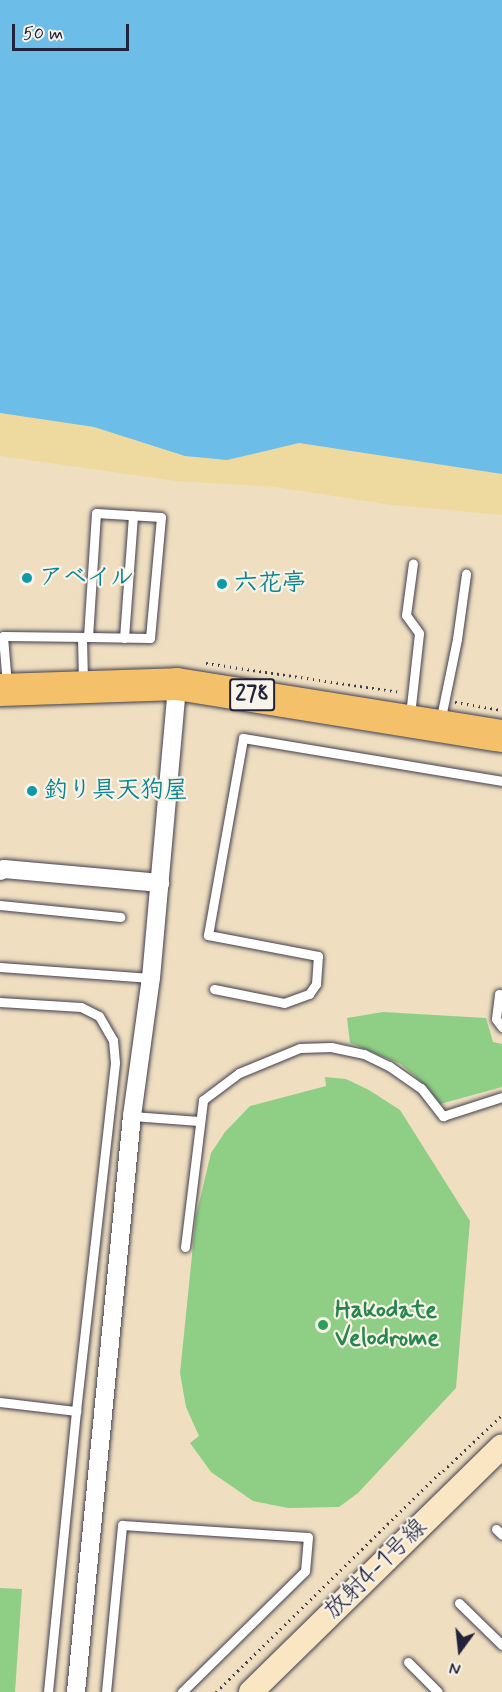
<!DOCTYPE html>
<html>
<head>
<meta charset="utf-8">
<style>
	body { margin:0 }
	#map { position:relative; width:502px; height:1692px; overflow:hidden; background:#efdfc0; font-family:Mynerve,"Klee One",sans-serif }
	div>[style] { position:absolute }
	.green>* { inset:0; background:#8fcf85 }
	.sand>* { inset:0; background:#eeda9e }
	.water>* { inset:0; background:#6cbde7 }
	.path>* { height:3px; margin-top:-1.5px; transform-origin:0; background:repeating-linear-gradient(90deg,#413e4f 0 1.5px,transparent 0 6px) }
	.roads { filter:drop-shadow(0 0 2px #413e4f) drop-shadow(0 0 2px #413e4f) }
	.lane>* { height:9px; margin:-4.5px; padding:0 4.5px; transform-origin:4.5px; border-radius:4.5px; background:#fff }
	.street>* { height:18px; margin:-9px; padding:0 9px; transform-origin:9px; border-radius:9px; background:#fff }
	.secondary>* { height:24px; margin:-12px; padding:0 12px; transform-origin:12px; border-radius:12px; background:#fbe6c3 }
	.highway>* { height:32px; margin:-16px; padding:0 16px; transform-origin:16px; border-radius:16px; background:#f4c16a }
	.dots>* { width:16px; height:16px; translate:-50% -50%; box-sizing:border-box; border:3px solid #f7f3e8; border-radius:50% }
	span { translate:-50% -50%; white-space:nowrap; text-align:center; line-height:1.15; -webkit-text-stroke:4.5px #f7f3e8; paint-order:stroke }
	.shield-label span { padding:2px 4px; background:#f7f3e8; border:2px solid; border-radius:4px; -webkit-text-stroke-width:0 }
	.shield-label { font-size:22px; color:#22223b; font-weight:700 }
	.culture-label { font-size:24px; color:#0d838f; font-weight:700 }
	.left { translate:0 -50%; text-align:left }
	.leisure-label { font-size:24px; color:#27864d; font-weight:700 }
	.street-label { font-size:24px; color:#22223b }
	.north { position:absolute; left:430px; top:1620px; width:60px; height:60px; -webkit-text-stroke:4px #f7f3e8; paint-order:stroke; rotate:195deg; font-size:16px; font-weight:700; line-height:24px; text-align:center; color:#22223b }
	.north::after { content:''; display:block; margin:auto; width:21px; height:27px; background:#22223b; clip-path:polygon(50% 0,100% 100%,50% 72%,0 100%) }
	.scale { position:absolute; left:12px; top:24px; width:117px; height:27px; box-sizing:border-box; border:3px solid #22223b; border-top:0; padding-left:8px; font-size:18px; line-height:21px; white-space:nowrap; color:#22223b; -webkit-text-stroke:4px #f7f3e8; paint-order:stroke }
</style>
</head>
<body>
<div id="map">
	<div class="green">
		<div style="clip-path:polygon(383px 1012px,486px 1018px,493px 1042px,502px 1044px,502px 1087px,440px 1104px,427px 1087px,401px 1064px,350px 1043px,347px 1018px)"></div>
		<div style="clip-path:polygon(325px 1077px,346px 1079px,369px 1090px,400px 1110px,470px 1221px,456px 1388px,358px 1493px,339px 1507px,288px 1508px,253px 1501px,211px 1472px,190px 1443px,199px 1436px,186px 1407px,180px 1373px,196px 1216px,211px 1153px,225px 1132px,250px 1106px,326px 1086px)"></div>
		<div style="clip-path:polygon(0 1588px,22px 1589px,15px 1692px,0 1692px)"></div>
	</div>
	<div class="sand">
		<div style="clip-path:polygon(0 413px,94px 427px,185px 456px,227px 460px,299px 443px,502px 474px,502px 515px,392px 505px,275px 487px,176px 481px,0 456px)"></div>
	</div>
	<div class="water">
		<div style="clip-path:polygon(0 0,502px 0,502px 474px,299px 443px,227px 460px,185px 456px,94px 427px,0 413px)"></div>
	</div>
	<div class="path">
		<div style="left:206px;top:663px;width:197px;rotate:8.5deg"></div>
		<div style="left:455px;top:702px;width:48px;rotate:9.7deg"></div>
		<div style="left:443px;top:1471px;width:81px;rotate:-43.5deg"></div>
		<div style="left:216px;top:1692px;width:316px;rotate:-44.4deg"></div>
	</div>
	<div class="roads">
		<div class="lane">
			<div style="left:82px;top:637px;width:45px;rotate:88.7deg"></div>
			<div style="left:124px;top:638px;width:123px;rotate:-85.8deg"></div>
			<div style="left:7px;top:685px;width:49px;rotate:-94.7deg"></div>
			<div style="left:3px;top:636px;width:85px;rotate:0.7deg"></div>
			<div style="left:88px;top:637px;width:62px;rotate:0.9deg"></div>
			<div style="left:150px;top:638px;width:121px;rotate:-84.8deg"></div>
			<div style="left:161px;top:517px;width:65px;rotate:-176.5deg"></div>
			<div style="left:96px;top:513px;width:124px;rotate:93.7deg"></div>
			<div style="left:410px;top:715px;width:82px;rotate:-83.7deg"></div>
			<div style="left:419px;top:633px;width:22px;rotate:-126deg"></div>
			<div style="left:406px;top:615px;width:52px;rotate:-82.3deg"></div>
			<div style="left:440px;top:722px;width:85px;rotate:-78.4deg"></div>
			<div style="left:457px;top:639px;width:66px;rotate:-82.1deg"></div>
			<div style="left:0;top:905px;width:121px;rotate:5.7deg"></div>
			<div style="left:0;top:967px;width:151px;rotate:4.2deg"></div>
			<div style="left:214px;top:989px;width:71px;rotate:11.3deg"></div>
			<div style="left:284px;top:1003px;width:27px;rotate:-20deg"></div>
			<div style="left:309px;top:994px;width:12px;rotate:-55deg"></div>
			<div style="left:316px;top:984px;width:28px;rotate:-86deg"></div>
			<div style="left:318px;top:956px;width:112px;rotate:-169.2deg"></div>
			<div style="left:208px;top:935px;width:200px;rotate:-79.9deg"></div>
			<div style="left:243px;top:738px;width:263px;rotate:9.4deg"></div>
			<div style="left:502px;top:995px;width:3px;rotate:-162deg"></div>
			<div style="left:499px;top:994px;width:25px;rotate:97deg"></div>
			<div style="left:496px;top:1019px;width:10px;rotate:53deg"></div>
			<div style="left:0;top:1002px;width:81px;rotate:3.5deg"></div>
			<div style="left:81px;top:1007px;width:20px;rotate:27deg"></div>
			<div style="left:99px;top:1016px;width:28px;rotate:60deg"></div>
			<div style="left:113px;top:1040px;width:23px;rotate:85deg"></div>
			<div style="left:115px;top:1063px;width:350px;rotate:96.4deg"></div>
			<div style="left:132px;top:1116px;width:67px;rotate:4.3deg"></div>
			<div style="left:185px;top:1247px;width:148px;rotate:-83deg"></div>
			<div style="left:203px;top:1100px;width:45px;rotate:-36.9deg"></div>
			<div style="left:239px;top:1073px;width:66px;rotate:-22.3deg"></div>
			<div style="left:300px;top:1048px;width:31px;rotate:-2deg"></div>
			<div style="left:331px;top:1047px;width:34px;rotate:12deg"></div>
			<div style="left:364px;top:1054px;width:28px;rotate:26deg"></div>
			<div style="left:389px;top:1066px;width:39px;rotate:35deg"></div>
			<div style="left:421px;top:1088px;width:36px;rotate:52deg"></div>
			<div style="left:443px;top:1116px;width:62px;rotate:-17.9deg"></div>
			<div style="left:0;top:1402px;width:77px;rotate:6.8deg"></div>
			<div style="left:76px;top:1411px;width:282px;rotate:95.7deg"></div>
			<div style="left:496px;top:1529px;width:8px;rotate:45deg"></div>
			<div style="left:459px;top:1603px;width:60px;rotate:44.3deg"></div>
			<div style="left:408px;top:1662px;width:42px;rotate:45deg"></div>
			<div style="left:106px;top:1692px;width:168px;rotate:-84.5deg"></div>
			<div style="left:122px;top:1525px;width:186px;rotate:3.7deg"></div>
			<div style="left:308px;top:1537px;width:34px;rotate:95deg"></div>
			<div style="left:305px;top:1571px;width:173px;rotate:135.5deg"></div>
		</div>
		<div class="street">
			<div style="left:0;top:871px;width:4px;rotate:-27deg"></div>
			<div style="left:4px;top:869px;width:157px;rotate:5.1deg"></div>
			<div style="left:76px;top:1692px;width:579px;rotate:-84.45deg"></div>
			<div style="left:132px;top:1116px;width:139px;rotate:-82.2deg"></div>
			<div style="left:151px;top:978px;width:295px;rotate:-84.9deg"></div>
		</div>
		<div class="secondary">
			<div style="left:251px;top:1692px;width:351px;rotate:-44.4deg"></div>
		</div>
		<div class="highway">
			<div style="left:0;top:690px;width:177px;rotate:-1.9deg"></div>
			<div style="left:177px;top:684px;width:329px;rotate:9.1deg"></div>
		</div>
	</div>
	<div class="dots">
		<div style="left:27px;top:578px;background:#0f9aa8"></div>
		<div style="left:222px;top:584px;background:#0f9aa8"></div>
		<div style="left:32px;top:791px;background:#0f9aa8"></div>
		<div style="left:323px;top:1325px;background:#2e9e5b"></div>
	</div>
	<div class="shield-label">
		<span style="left:252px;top:695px">278</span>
	</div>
	<div class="culture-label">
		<span class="left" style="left:39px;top:578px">アベイル</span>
		<span class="left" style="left:234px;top:584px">六花亭</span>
		<span class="left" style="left:44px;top:791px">釣り具天狗屋</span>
	</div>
	<div class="leisure-label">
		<span class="left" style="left:335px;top:1325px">Hakodate<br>Velodrome</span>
	</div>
	<div class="street-label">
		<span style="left:376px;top:1569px;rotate:-44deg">放射4-1号線</span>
	</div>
	<div class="north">N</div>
	<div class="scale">50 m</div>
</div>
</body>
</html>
